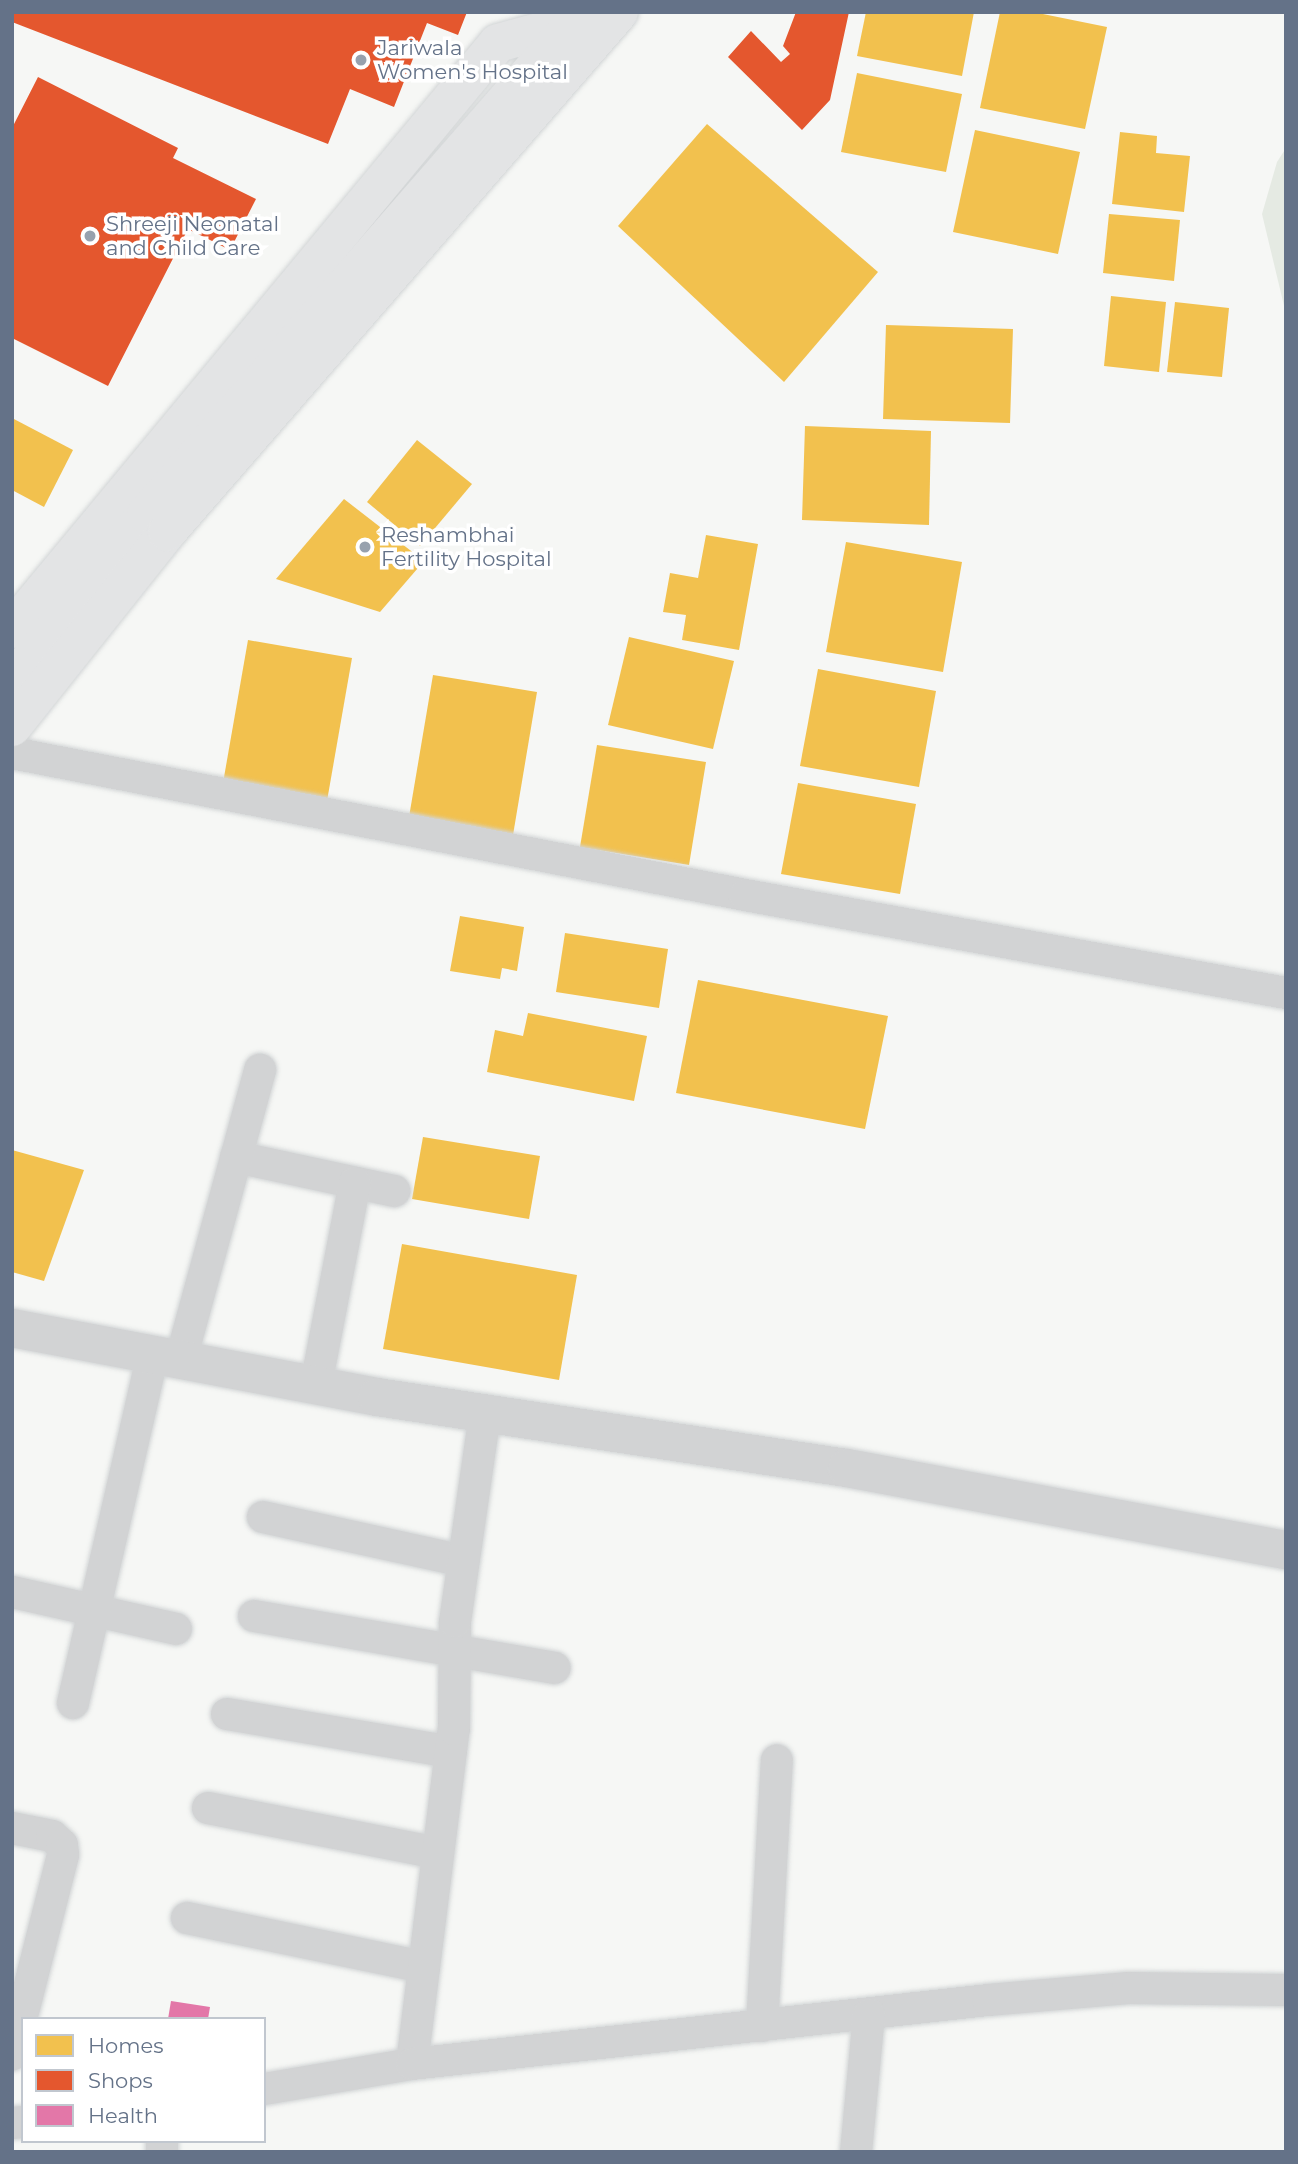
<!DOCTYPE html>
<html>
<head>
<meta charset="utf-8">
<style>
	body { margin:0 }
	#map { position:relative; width:1298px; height:2164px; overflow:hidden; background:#f6f7f5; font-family:Montserrat,sans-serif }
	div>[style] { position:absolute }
	.green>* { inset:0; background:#e5eae3 }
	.homes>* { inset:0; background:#f2c14e }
	.shops>* { inset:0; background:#e4572e }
	.health>* { inset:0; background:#e377a8 }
	.roads { filter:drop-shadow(0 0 2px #d2d5d6) drop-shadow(0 0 2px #d2d5d6) }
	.minor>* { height:32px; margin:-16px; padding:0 16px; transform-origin:16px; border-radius:16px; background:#d2d3d4 }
	.tertiary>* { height:38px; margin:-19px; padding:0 19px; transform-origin:19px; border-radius:19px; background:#d2d3d4 }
	.secondary>* { height:38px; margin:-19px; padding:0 19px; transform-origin:19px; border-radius:19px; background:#e3e4e5 }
	.dots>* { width:19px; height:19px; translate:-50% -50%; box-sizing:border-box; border:4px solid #fff; border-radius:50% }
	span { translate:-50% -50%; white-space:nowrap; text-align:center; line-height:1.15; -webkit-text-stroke:7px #fff; paint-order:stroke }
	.poi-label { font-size:21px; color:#647288 }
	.left { translate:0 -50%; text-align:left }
	.frame { position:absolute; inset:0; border:14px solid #647288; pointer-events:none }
	.legend { position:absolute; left:21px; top:2017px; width:245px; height:126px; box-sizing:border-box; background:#fff; border:2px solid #c1c7cf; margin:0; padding:9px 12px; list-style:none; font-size:21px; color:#647288 }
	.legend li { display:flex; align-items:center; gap:14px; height:35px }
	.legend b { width:35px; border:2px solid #c1c7cf }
</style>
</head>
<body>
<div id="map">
	<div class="green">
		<div style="clip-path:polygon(1286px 148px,1286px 314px,1262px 214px,1277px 162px)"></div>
	</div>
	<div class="homes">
		<div style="clip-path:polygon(866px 12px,974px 12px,962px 76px,857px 56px)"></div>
		<div style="clip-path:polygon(1000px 12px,1033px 12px,1107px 27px,1085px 129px,980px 108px)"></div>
		<div style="clip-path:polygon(857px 73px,962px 94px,946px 172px,841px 152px)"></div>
		<div style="clip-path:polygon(707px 124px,878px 272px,784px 382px,618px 226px)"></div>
		<div style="clip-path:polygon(975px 130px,1080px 152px,1058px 254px,953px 232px)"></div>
		<div style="clip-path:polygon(1120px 132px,1157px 136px,1156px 153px,1190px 156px,1184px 212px,1112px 204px)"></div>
		<div style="clip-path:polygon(1109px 214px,1180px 220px,1174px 281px,1103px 273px)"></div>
		<div style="clip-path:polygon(1111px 296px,1166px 302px,1159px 372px,1104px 366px)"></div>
		<div style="clip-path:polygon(1175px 302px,1229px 308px,1222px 377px,1167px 372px)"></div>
		<div style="clip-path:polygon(886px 325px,1013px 329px,1010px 423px,883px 419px)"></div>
		<div style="clip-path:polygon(12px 418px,73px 450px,44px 507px,12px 490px)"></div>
		<div style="clip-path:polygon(805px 426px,931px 431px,929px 525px,802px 520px)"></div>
		<div style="clip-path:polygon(417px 440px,472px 484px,420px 546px,367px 502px)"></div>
		<div style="clip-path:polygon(344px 499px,424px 561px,380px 612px,276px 579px)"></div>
		<div style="clip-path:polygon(706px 535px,758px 544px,739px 650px,682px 640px,686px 615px,663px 612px,670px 573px,698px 578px)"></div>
		<div style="clip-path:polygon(846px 542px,962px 562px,943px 672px,826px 652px)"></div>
		<div style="clip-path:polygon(629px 637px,734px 661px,713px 749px,608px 725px)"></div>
		<div style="clip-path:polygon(248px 640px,352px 658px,327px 801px,223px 783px)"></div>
		<div style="clip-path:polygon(818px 669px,936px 691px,919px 787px,800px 766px)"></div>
		<div style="clip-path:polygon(433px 675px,537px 692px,513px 835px,409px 817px)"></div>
		<div style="clip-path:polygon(597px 745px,706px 762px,689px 865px,580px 847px)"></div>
		<div style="clip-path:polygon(798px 783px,916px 804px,900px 894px,781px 874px)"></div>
		<div style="clip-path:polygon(460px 916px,524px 927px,517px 971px,502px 968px,500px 979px,450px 971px)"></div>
		<div style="clip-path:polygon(565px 933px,668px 949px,659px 1008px,556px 992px)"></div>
		<div style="clip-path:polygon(698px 980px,888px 1016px,865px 1129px,676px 1093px)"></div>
		<div style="clip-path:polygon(528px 1013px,647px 1036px,634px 1101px,487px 1072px,495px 1030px,523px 1036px)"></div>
		<div style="clip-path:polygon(423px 1137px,540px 1156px,529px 1219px,412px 1199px)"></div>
		<div style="clip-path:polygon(12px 1150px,84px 1170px,44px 1281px,12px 1272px)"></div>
		<div style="clip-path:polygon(402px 1244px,577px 1275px,559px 1380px,383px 1349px)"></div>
	</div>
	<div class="shops">
		<div style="clip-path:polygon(12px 12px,467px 12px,458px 35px,427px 23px,394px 107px,350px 89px,328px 144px,12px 22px)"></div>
		<div style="clip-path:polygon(796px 12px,849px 12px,830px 100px,802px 130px,728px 57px,751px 31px,781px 62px,790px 54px,783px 46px)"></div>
		<div style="clip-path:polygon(38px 77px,178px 148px,173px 158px,256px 199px,230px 250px,188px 229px,108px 386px,12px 338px,12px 128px)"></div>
	</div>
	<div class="health">
		<div style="clip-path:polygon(171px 2001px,210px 2007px,208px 2019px,168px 2019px)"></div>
	</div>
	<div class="roads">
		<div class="minor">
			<div style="left:12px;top:753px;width:747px;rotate:10.96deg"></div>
			<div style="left:745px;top:895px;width:550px;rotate:10.27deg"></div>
			<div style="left:236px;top:1157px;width:162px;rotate:12.1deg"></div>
			<div style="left:181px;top:1359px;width:300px;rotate:-74.7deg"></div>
			<div style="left:316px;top:1385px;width:206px;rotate:-79.1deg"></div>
			<div style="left:263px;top:1517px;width:205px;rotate:12.4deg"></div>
			<div style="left:12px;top:1592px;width:168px;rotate:12.7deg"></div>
			<div style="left:254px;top:1616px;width:305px;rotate:9.8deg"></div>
			<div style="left:73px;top:1703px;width:358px;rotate:-77.1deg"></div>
			<div style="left:227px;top:1714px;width:227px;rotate:9.6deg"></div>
			<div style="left:208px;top:1808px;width:234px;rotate:11.1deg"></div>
			<div style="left:12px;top:1828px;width:41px;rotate:11.3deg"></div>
			<div style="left:52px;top:1836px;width:13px;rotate:42deg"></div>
			<div style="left:62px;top:1845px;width:10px;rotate:84deg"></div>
			<div style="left:63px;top:1855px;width:206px;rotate:104.3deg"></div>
			<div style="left:187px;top:1918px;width:242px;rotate:11.7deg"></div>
			<div style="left:762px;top:2026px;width:266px;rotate:-86.8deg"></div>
			<div style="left:412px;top:2064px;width:338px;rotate:-82.9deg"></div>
			<div style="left:454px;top:1729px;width:107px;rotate:-89.5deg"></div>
			<div style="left:455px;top:1622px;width:211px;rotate:-81.8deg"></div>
			<div style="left:264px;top:2089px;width:150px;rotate:-9.6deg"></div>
			<div style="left:412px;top:2064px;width:580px;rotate:-6.34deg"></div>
			<div style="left:988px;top:2000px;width:141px;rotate:-4.9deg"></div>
			<div style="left:1128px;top:1988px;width:158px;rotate:0.7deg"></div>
			<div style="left:12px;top:2123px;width:11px;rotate:-5deg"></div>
			<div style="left:162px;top:2152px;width:11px;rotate:-90deg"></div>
			<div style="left:856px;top:2152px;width:138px;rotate:-84.6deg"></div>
		</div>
		<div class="tertiary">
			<div style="left:12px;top:1328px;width:371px;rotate:10.7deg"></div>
			<div style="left:377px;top:1397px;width:475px;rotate:8.6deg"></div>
			<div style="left:847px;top:1468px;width:447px;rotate:10.6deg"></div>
		</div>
		<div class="secondary">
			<div style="left:12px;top:629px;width:761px;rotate:-50.33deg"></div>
			<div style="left:498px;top:43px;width:79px;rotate:-15.4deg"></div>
			<div style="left:12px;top:682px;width:215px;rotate:-51.4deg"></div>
			<div style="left:146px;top:514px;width:666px;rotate:-48.96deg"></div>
			<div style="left:12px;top:727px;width:249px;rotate:-51.5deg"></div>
			<div style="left:167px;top:532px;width:689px;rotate:-49deg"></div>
		</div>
	</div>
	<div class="dots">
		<div style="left:361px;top:60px;background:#97a1ae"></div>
		<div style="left:90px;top:236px;background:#97a1ae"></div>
		<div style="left:365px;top:547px;background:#97a1ae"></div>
	</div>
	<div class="poi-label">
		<span class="left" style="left:377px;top:60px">Jariwala<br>Women's Hospital</span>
		<span class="left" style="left:106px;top:236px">Shreeji Neonatal<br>and Child Care</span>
		<span class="left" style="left:381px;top:547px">Reshambhai<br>Fertility Hospital</span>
	</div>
	<div class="frame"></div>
	<ul class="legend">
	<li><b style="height:19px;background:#f2c14e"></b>Homes</li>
	<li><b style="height:19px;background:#e4572e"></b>Shops</li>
	<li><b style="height:19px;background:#e377a8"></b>Health</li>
	</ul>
</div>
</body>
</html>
